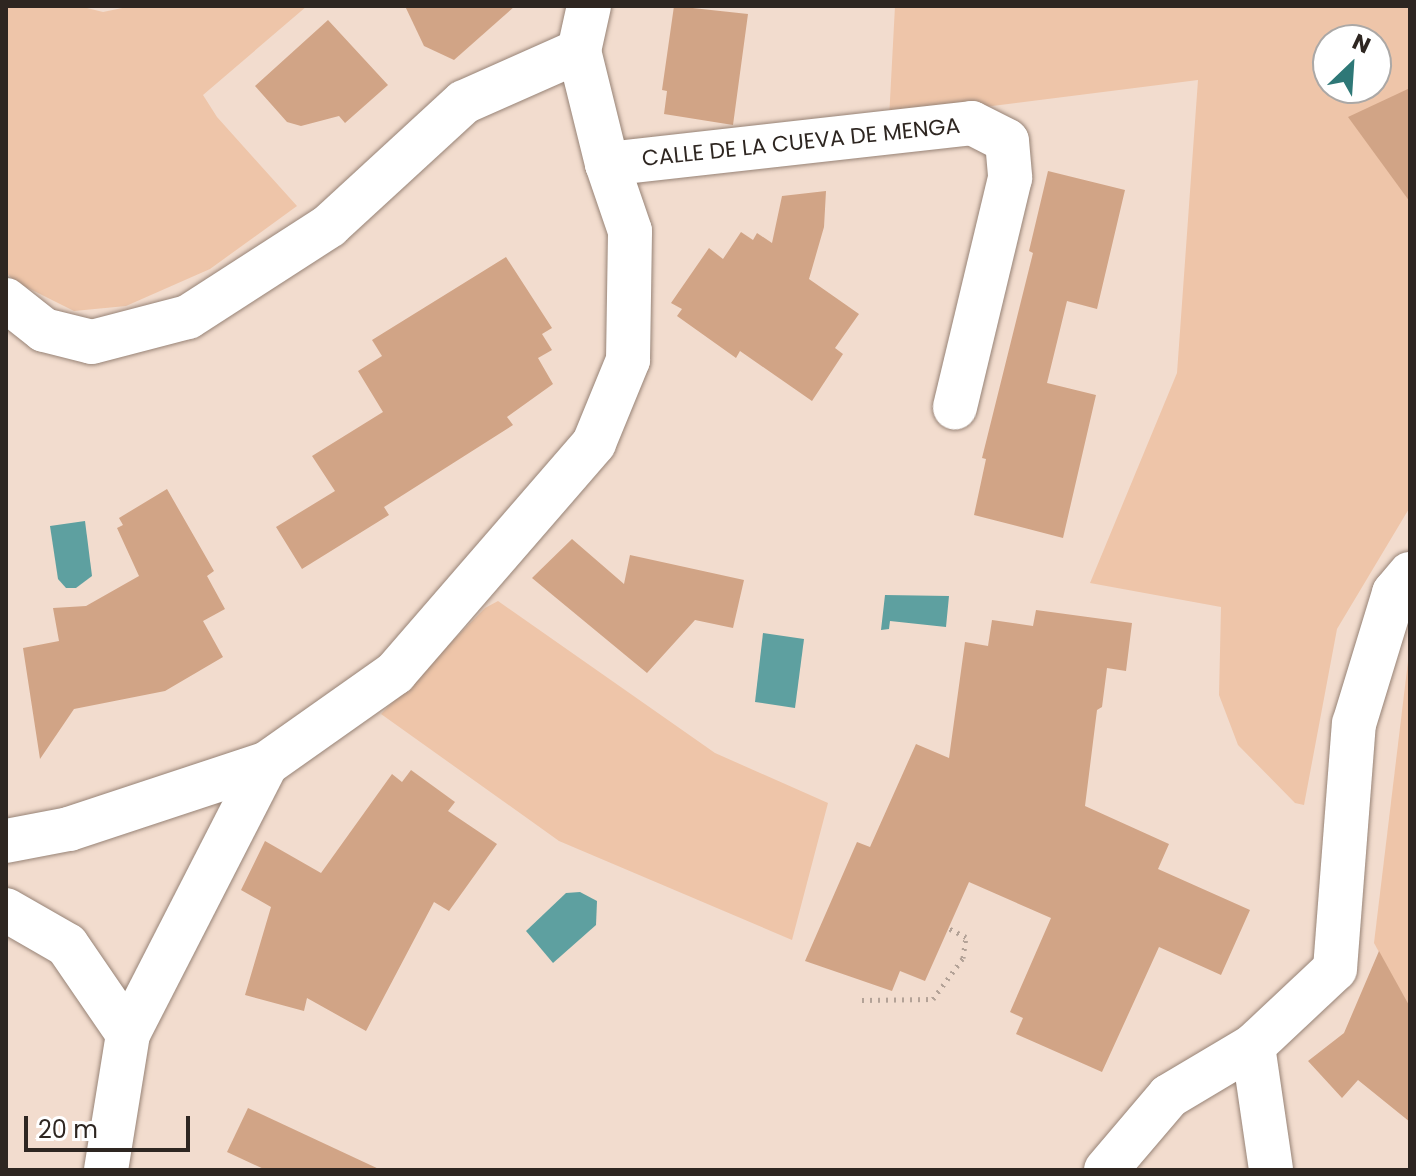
<!DOCTYPE html>
<html>
<head>
<meta charset="utf-8">
<style>
	body { margin:0 }
	#map { position:relative; width:1416px; height:1176px; overflow:hidden; background:#f2dcce; font-family:Poppins,sans-serif }
	div>[style] { position:absolute }
	.green>* { inset:0; background:#eec5a9 }
	.water>* { inset:0; background:#5ea0a0 }
	.building>* { inset:0; background:#d1a486 }
	.path>* { height:5px; margin-top:-2.5px; transform-origin:0; background:repeating-linear-gradient(90deg,#b3a297 0 2px,transparent 0 8px) }
	.roads { filter:drop-shadow(0 0 2px #978376) drop-shadow(0 0 2px #978376) }
	.minor>* { height:44px; margin:-22px; padding:0 22px; transform-origin:22px; border-radius:22px; background:#fff }
	span { translate:-50% -50%; white-space:nowrap; text-align:center; line-height:1.15; -webkit-text-stroke:7px #fff; paint-order:stroke }
	.street-label { font-size:22px; color:#2e2621 }
	.frame { position:absolute; inset:0; border:8px solid #2e2621; pointer-events:none }
	.north { position:absolute; left:1312px; top:24px; width:80px; height:80px; box-sizing:border-box; background:#fff; border:2px solid #aba8a6; border-radius:50%; rotate:25deg; font-size:22px; font-weight:700; line-height:32px; text-align:center; color:#2e2621 }
	.north::after { content:''; display:block; margin:auto; width:28px; height:36px; background:#2e7877; clip-path:polygon(50% 0,100% 100%,50% 72%,0 100%) }
	.scale { position:absolute; left:24px; top:1116px; width:166px; height:36px; box-sizing:border-box; border:4px solid #2e2621; border-top:0; padding-left:10px; font-size:24px; line-height:28px; white-space:nowrap; color:#2e2621; -webkit-text-stroke:6px #fff; paint-order:stroke }
</style>
</head>
<body>
<div id="map">
	<div class="green">
		<div style="clip-path:polygon(6px 6px,79px 6px,103px 12px,132px 6px,307px 6px,203px 95px,217px 117px,297px 206px,210px 269px,126px 306px,74px 311px,14px 281px,6px 272px)"></div>
		<div style="clip-path:polygon(evenodd,895px 6px,1410px 6px,1410px 507px,1337px 629px,1304px 805px,1295px 803px,1238px 745px,1219px 695px,1221px 607px,1090px 583px,1177px 373px,1198px 80px,889px 119px,895px 6px,1328px 40px,1376px 40px,1376px 88px,1328px 88px,1328px 40px)"></div>
		<div style="clip-path:polygon(498px 601px,715px 753px,828px 803px,792px 940px,559px 841px,381px 714px,485px 608px)"></div>
		<div style="clip-path:polygon(1410px 645px,1410px 1008px,1374px 943px)"></div>
	</div>
	<div class="water">
		<div style="clip-path:polygon(85px 521px,92px 576px,76px 588px,66px 588px,58px 579px,50px 526px)"></div>
		<div style="clip-path:polygon(885px 595px,949px 596px,946px 627px,890px 621px,889px 629px,881px 630px)"></div>
		<div style="clip-path:polygon(763px 633px,804px 639px,795px 708px,755px 702px)"></div>
		<div style="clip-path:polygon(580px 892px,597px 901px,596px 925px,553px 963px,526px 931px,566px 893px)"></div>
	</div>
	<div class="building">
		<div style="clip-path:polygon(405px 6px,515px 6px,454px 60px,424px 46px)"></div>
		<div style="clip-path:polygon(674px 6px,748px 14px,733px 125px,664px 114px,667px 91px,662px 90px)"></div>
		<div style="clip-path:polygon(328px 20px,388px 85px,345px 123px,339px 116px,301px 126px,287px 122px,255px 86px)"></div>
		<div style="clip-path:polygon(1410px 88px,1410px 202px,1348px 117px)"></div>
		<div style="clip-path:polygon(1048px 171px,1125px 190px,1097px 309px,1067px 301px,1047px 383px,1096px 395px,1063px 538px,974px 515px,986px 459px,982px 458px,1033px 253px,1029px 251px)"></div>
		<div style="clip-path:polygon(826px 191px,824px 227px,809px 279px,859px 314px,835px 348px,843px 354px,812px 401px,740px 351px,736px 358px,677px 316px,682px 309px,671px 303px,709px 248px,723px 259px,741px 232px,753px 240px,757px 233px,772px 243px,782px 196px)"></div>
		<div style="clip-path:polygon(506px 257px,552px 328px,542px 334px,552px 350px,538px 358px,553px 384px,507px 417px,513px 425px,384px 507px,389px 515px,302px 569px,276px 527px,335px 491px,312px 456px,383px 412px,358px 371px,382px 356px,372px 340px)"></div>
		<div style="clip-path:polygon(167px 489px,214px 571px,207px 576px,225px 609px,203px 621px,223px 657px,165px 691px,74px 709px,40px 759px,23px 648px,59px 641px,53px 608px,86px 606px,139px 576px,117px 528px,123px 525px,119px 518px)"></div>
		<div style="clip-path:polygon(572px 539px,624px 584px,630px 555px,744px 580px,733px 628px,695px 620px,647px 673px,532px 578px)"></div>
		<div style="clip-path:polygon(1036px 610px,1132px 623px,1126px 671px,1107px 668px,1102px 707px,1097px 710px,1085px 806px,1169px 844px,1158px 869px,1250px 910px,1221px 975px,1159px 947px,1102px 1072px,1016px 1034px,1023px 1018px,1010px 1012px,1051px 918px,969px 882px,925px 981px,900px 971px,892px 991px,805px 961px,857px 842px,870px 847px,916px 744px,949px 758px,965px 642px,988px 646px,992px 620px,1033px 626px)"></div>
		<div style="clip-path:polygon(411px 770px,455px 802px,448px 811px,497px 844px,449px 911px,434px 902px,366px 1031px,307px 998px,304px 1011px,245px 995px,271px 907px,241px 890px,265px 841px,321px 873px,392px 774px,402px 782px)"></div>
		<div style="clip-path:polygon(1379px 951px,1410px 1007px,1410px 1122px,1358px 1080px,1342px 1098px,1308px 1061px,1344px 1033px)"></div>
		<div style="clip-path:polygon(248px 1108px,381px 1170px,266px 1170px,227px 1152px)"></div>
	</div>
	<div class="path">
		<div style="left:862px;top:1000px;width:71px;rotate:-0.8deg"></div>
		<div style="left:933px;top:999px;width:51px;rotate:-53.8deg"></div>
		<div style="left:963px;top:958px;width:21px;rotate:-82deg"></div>
		<div style="left:966px;top:937px;width:20px;rotate:-153deg"></div>
	</div>
	<div class="roads">
		<div class="minor">
			<div style="left:607px;top:164px;width:367px;rotate:-6.4deg"></div>
			<div style="left:972px;top:123px;width:39px;rotate:27deg"></div>
			<div style="left:1007px;top:141px;width:37px;rotate:85deg"></div>
			<div style="left:1010px;top:178px;width:236px;rotate:103.5deg"></div>
			<div style="left:6px;top:300px;width:48px;rotate:38.3deg"></div>
			<div style="left:44px;top:330px;width:49px;rotate:14deg"></div>
			<div style="left:92px;top:342px;width:99px;rotate:-14.6deg"></div>
			<div style="left:188px;top:317px;width:168px;rotate:-32.8deg"></div>
			<div style="left:329px;top:226px;width:183px;rotate:-42.6deg"></div>
			<div style="left:464px;top:102px;width:126px;rotate:-23.9deg"></div>
			<div style="left:579px;top:51px;width:46px;rotate:-77.5deg"></div>
			<div style="left:6px;top:841px;width:64px;rotate:-10.8deg"></div>
			<div style="left:69px;top:829px;width:207px;rotate:-18.3deg"></div>
			<div style="left:6px;top:910px;width:70px;rotate:29.8deg"></div>
			<div style="left:67px;top:945px;width:108px;rotate:55.6deg"></div>
			<div style="left:1253px;top:1046px;width:125px;rotate:81.7deg"></div>
			<div style="left:106px;top:1170px;width:138px;rotate:-80.8deg"></div>
			<div style="left:128px;top:1034px;width:303px;rotate:-62.9deg"></div>
			<div style="left:266px;top:764px;width:158px;rotate:-35.2deg"></div>
			<div style="left:395px;top:673px;width:304px;rotate:-49.1deg"></div>
			<div style="left:594px;top:443px;width:90px;rotate:-67.7deg"></div>
			<div style="left:628px;top:360px;width:129px;rotate:-89.1deg"></div>
			<div style="left:630px;top:231px;width:71px;rotate:-108.9deg"></div>
			<div style="left:607px;top:164px;width:116px;rotate:-103.9deg"></div>
			<div style="left:1106px;top:1170px;width:97px;rotate:-49.6deg"></div>
			<div style="left:1169px;top:1096px;width:98px;rotate:-30.8deg"></div>
			<div style="left:1253px;top:1046px;width:112px;rotate:-43.2deg"></div>
			<div style="left:1335px;top:969px;width:246px;rotate:-85.6deg"></div>
			<div style="left:1354px;top:724px;width:137px;rotate:-73deg"></div>
			<div style="left:1394px;top:593px;width:25px;rotate:-50deg"></div>
		</div>
	</div>
	<div class="street-label">
		<span style="left:801px;top:142px;rotate:-6deg">CALLE DE LA CUEVA DE MENGA</span>
	</div>
	<div class="frame"></div>
	<div class="north">N</div>
	<div class="scale">20 m</div>
</div>
</body>
</html>
